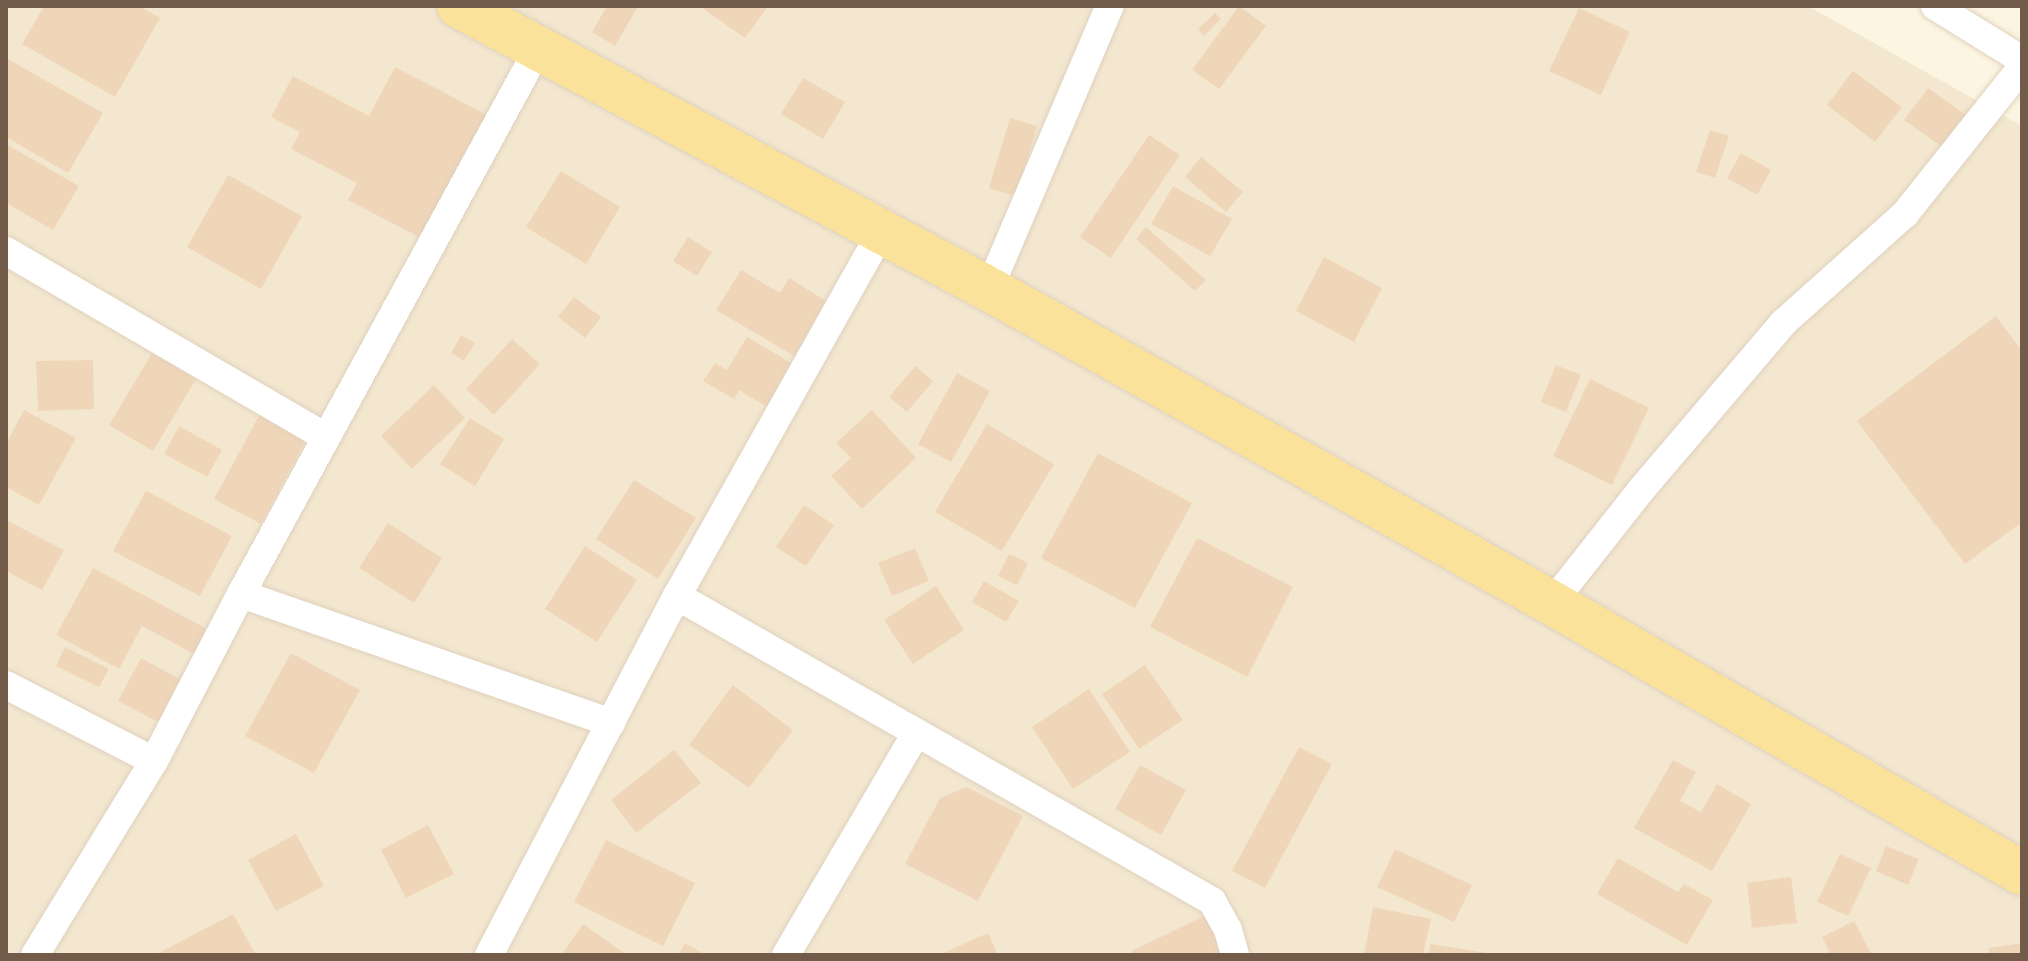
<!DOCTYPE html>
<html>
<head>
<meta charset="utf-8">
<style>
	body { margin:0 }
	#map { position:relative; width:2028px; height:961px; overflow:hidden; background:#fcf5e1; font-family:Ubuntu,sans-serif }
	div>[style] { position:absolute }
	.residential>* { inset:0; background:#f3e7d0 }
	.building>* { inset:0; background:#f0d6b9 }
	.roads { filter:drop-shadow(0 0 2px #dfd1bd) drop-shadow(0 0 2px #dfd1bd) }
	.minor>* { height:28px; margin:-14px; padding:0 14px; transform-origin:14px; border-radius:14px; background:#fff }
	.primary>* { height:44px; margin:-22px; padding:0 22px; transform-origin:22px; border-radius:22px; background:#fae29a }
	span { translate:-50% -50%; white-space:nowrap; text-align:center; line-height:1.15; -webkit-text-stroke:6px #fff8e7; paint-order:stroke }
	.frame { position:absolute; inset:0; border:8px solid #725c49; pointer-events:none }
</style>
</head>
<body>
<div id="map">
	<div class="residential">
		<div style="clip-path:polygon(6px 6px,1808px 6px,2022px 126px,2022px 955px,6px 955px)"></div>
	</div>
	<div class="building">
		<div style="clip-path:polygon(44px 6px,139px 6px,160px 18px,115px 97px,22px 44px)"></div>
		<div style="clip-path:polygon(607px 6px,637px 8px,615px 46px,592px 32px)"></div>
		<div style="clip-path:polygon(699px 6px,768px 6px,745px 38px)"></div>
		<div style="clip-path:polygon(1239px 6px,1266px 26px,1219px 89px,1192px 70px)"></div>
		<div style="clip-path:polygon(1579px 8px,1630px 32px,1601px 95px,1549px 71px)"></div>
		<div style="clip-path:polygon(1215px 13px,1221px 19px,1204px 36px,1198px 29px)"></div>
		<div style="clip-path:polygon(6px 58px,103px 113px,68px 173px,6px 137px)"></div>
		<div style="clip-path:polygon(395px 67px,495px 119px,430px 243px,348px 200px,357px 183px,291px 149px,300px 132px,271px 117px,293px 76px,369px 116px)"></div>
		<div style="clip-path:polygon(1853px 71px,1902px 107px,1875px 142px,1827px 105px)"></div>
		<div style="clip-path:polygon(803px 78px,845px 102px,823px 139px,781px 114px)"></div>
		<div style="clip-path:polygon(1928px 88px,1970px 118px,1947px 150px,1904px 120px)"></div>
		<div style="clip-path:polygon(1010px 118px,1037px 126px,1016px 196px,989px 188px)"></div>
		<div style="clip-path:polygon(1710px 130px,1729px 136px,1715px 178px,1696px 172px)"></div>
		<div style="clip-path:polygon(1149px 135px,1180px 155px,1111px 258px,1080px 237px)"></div>
		<div style="clip-path:polygon(6px 144px,79px 186px,53px 230px,6px 203px)"></div>
		<div style="clip-path:polygon(1741px 153px,1771px 170px,1757px 195px,1727px 178px)"></div>
		<div style="clip-path:polygon(1201px 157px,1243px 192px,1226px 212px,1185px 177px)"></div>
		<div style="clip-path:polygon(561px 171px,620px 207px,586px 264px,526px 227px)"></div>
		<div style="clip-path:polygon(228px 175px,302px 216px,261px 289px,187px 247px)"></div>
		<div style="clip-path:polygon(1173px 186px,1232px 219px,1210px 256px,1151px 224px)"></div>
		<div style="clip-path:polygon(1146px 227px,1206px 280px,1195px 291px,1136px 239px)"></div>
		<div style="clip-path:polygon(688px 237px,712px 252px,697px 276px,673px 261px)"></div>
		<div style="clip-path:polygon(1324px 257px,1382px 288px,1354px 342px,1296px 311px)"></div>
		<div style="clip-path:polygon(741px 270px,780px 293px,789px 278px,834px 306px,801px 360px,716px 310px)"></div>
		<div style="clip-path:polygon(574px 297px,601px 317px,585px 338px,558px 317px)"></div>
		<div style="clip-path:polygon(1996px 316px,2022px 351px,2022px 522px,1965px 564px,1857px 421px)"></div>
		<div style="clip-path:polygon(461px 335px,475px 343px,464px 361px,451px 353px)"></div>
		<div style="clip-path:polygon(747px 337px,798px 367px,772px 410px,739px 390px,734px 399px,703px 381px,715px 363px,727px 370px)"></div>
		<div style="clip-path:polygon(512px 339px,540px 364px,494px 415px,466px 389px)"></div>
		<div style="clip-path:polygon(152px 353px,196px 379px,153px 451px,109px 425px)"></div>
		<div style="clip-path:polygon(93px 360px,94px 409px,38px 411px,36px 361px)"></div>
		<div style="clip-path:polygon(1556px 365px,1581px 375px,1566px 412px,1541px 402px)"></div>
		<div style="clip-path:polygon(915px 366px,933px 381px,907px 412px,889px 397px)"></div>
		<div style="clip-path:polygon(957px 373px,990px 391px,951px 462px,918px 444px)"></div>
		<div style="clip-path:polygon(1590px 379px,1649px 408px,1612px 485px,1553px 456px)"></div>
		<div style="clip-path:polygon(434px 385px,465px 418px,412px 469px,381px 436px)"></div>
		<div style="clip-path:polygon(24px 410px,76px 438px,39px 505px,6px 487px,6px 444px)"></div>
		<div style="clip-path:polygon(262px 410px,309px 434px,261px 524px,214px 499px)"></div>
		<div style="clip-path:polygon(872px 410px,916px 458px,862px 509px,831px 476px,851px 458px,836px 443px)"></div>
		<div style="clip-path:polygon(470px 418px,504px 439px,475px 486px,440px 464px)"></div>
		<div style="clip-path:polygon(987px 424px,1054px 464px,1002px 551px,935px 512px)"></div>
		<div style="clip-path:polygon(179px 426px,222px 450px,207px 477px,164px 454px)"></div>
		<div style="clip-path:polygon(1098px 453px,1192px 503px,1135px 608px,1041px 558px)"></div>
		<div style="clip-path:polygon(634px 480px,696px 518px,658px 579px,596px 539px)"></div>
		<div style="clip-path:polygon(146px 491px,232px 536px,200px 596px,113px 551px)"></div>
		<div style="clip-path:polygon(804px 505px,834px 525px,806px 566px,776px 547px)"></div>
		<div style="clip-path:polygon(6px 520px,64px 550px,42px 590px,6px 571px)"></div>
		<div style="clip-path:polygon(388px 523px,442px 558px,414px 603px,359px 568px)"></div>
		<div style="clip-path:polygon(1197px 538px,1293px 587px,1247px 677px,1150px 627px)"></div>
		<div style="clip-path:polygon(585px 546px,637px 580px,597px 642px,545px 609px)"></div>
		<div style="clip-path:polygon(915px 548px,929px 581px,892px 596px,878px 563px)"></div>
		<div style="clip-path:polygon(1009px 554px,1028px 563px,1017px 585px,998px 576px)"></div>
		<div style="clip-path:polygon(93px 568px,211px 631px,198px 656px,142px 626px,119px 669px,56px 635px)"></div>
		<div style="clip-path:polygon(984px 581px,1019px 601px,1006px 622px,972px 602px)"></div>
		<div style="clip-path:polygon(936px 586px,964px 630px,913px 664px,884px 620px)"></div>
		<div style="clip-path:polygon(65px 647px,109px 669px,99px 687px,56px 666px)"></div>
		<div style="clip-path:polygon(291px 653px,360px 690px,314px 773px,245px 736px)"></div>
		<div style="clip-path:polygon(141px 658px,187px 683px,164px 725px,118px 701px)"></div>
		<div style="clip-path:polygon(1145px 665px,1183px 720px,1139px 749px,1102px 694px)"></div>
		<div style="clip-path:polygon(733px 685px,793px 730px,749px 788px,689px 745px)"></div>
		<div style="clip-path:polygon(1089px 689px,1130px 752px,1073px 789px,1032px 727px)"></div>
		<div style="clip-path:polygon(1299px 747px,1332px 764px,1265px 888px,1232px 871px)"></div>
		<div style="clip-path:polygon(674px 750px,701px 783px,636px 833px,611px 800px)"></div>
		<div style="clip-path:polygon(1673px 760px,1696px 772px,1680px 801px,1701px 812px,1717px 784px,1751px 804px,1712px 871px,1634px 828px)"></div>
		<div style="clip-path:polygon(1140px 765px,1186px 790px,1161px 835px,1115px 809px)"></div>
		<div style="clip-path:polygon(967px 787px,1023px 816px,978px 901px,905px 864px,940px 798px)"></div>
		<div style="clip-path:polygon(428px 825px,454px 874px,406px 898px,381px 850px)"></div>
		<div style="clip-path:polygon(296px 834px,324px 886px,276px 911px,248px 860px)"></div>
		<div style="clip-path:polygon(606px 840px,695px 883px,663px 946px,574px 902px)"></div>
		<div style="clip-path:polygon(1886px 846px,1919px 859px,1908px 885px,1876px 871px)"></div>
		<div style="clip-path:polygon(1395px 849px,1472px 885px,1454px 922px,1377px 887px)"></div>
		<div style="clip-path:polygon(1840px 854px,1871px 868px,1848px 916px,1817px 902px)"></div>
		<div style="clip-path:polygon(1618px 858px,1678px 892px,1684px 884px,1713px 900px,1687px 945px,1597px 894px)"></div>
		<div style="clip-path:polygon(1791px 877px,1797px 923px,1752px 928px,1747px 883px)"></div>
		<div style="clip-path:polygon(1373px 907px,1431px 919px,1423px 955px,1364px 955px)"></div>
		<div style="clip-path:polygon(233px 914px,256px 955px,155px 955px)"></div>
		<div style="clip-path:polygon(1208px 914px,1227px 955px,1134px 955px,1132px 951px)"></div>
		<div style="clip-path:polygon(1854px 921px,1872px 955px,1831px 955px,1822px 937px)"></div>
		<div style="clip-path:polygon(583px 924px,627px 955px,561px 955px)"></div>
		<div style="clip-path:polygon(988px 933px,998px 955px,939px 955px)"></div>
		<div style="clip-path:polygon(685px 943px,706px 955px,678px 955px)"></div>
		<div style="clip-path:polygon(2022px 943px,2022px 955px,1990px 955px,1989px 948px)"></div>
		<div style="clip-path:polygon(1430px 944px,1487px 953px,1487px 955px,1429px 955px)"></div>
	</div>
	<div class="roads">
		<div class="minor">
			<div style="left:1935px;top:6px;width:102px;rotate:31.8deg"></div>
			<div style="left:6px;top:251px;width:370px;rotate:30.2deg"></div>
			<div style="left:989px;top:289px;width:308px;rotate:-66.9deg"></div>
			<div style="left:241px;top:594px;width:392px;rotate:19.2deg"></div>
			<div style="left:677px;top:596px;width:616px;rotate:29.69deg"></div>
			<div style="left:1212px;top:901px;width:33px;rotate:61deg"></div>
			<div style="left:1228px;top:930px;width:26px;rotate:74deg"></div>
			<div style="left:1552px;top:603px;width:144px;rotate:-51.8deg"></div>
			<div style="left:1641px;top:490px;width:219px;rotate:-49.6deg"></div>
			<div style="left:1783px;top:323px;width:164px;rotate:-41.8deg"></div>
			<div style="left:1905px;top:214px;width:188px;rotate:-51.5deg"></div>
			<div style="left:6px;top:685px;width:166px;rotate:27.2deg"></div>
			<div style="left:35px;top:955px;width:228px;rotate:-58.5deg"></div>
			<div style="left:154px;top:761px;width:188px;rotate:-62.5deg"></div>
			<div style="left:241px;top:594px;width:621px;rotate:-61.41deg"></div>
			<div style="left:489px;top:955px;width:405px;rotate:-62.4deg"></div>
			<div style="left:677px;top:596px;width:419px;rotate:-60.7deg"></div>
			<div style="left:786px;top:955px;width:257px;rotate:-59.6deg"></div>
		</div>
		<div class="primary">
			<div style="left:459px;top:6px;width:601px;rotate:28.1deg"></div>
			<div style="left:989px;top:289px;width:645px;rotate:29.15deg"></div>
			<div style="left:1552px;top:603px;width:542px;rotate:29.88deg"></div>
		</div>
	</div>
	<div class="frame"></div>
</div>
</body>
</html>
